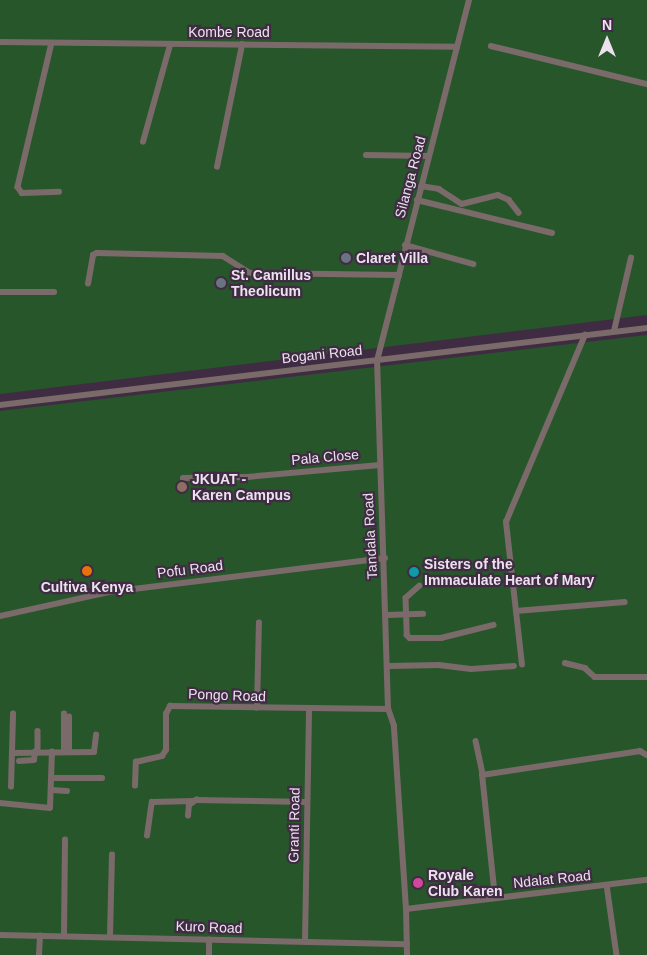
<!DOCTYPE html>
<html>
<head>
<meta charset="utf-8">
<style>
	body { margin:0 }
	#map { position:relative; width:647px; height:955px; overflow:hidden; background:#3f2c43; font-family:Helvetica,sans-serif }
	div>[style] { position:absolute }
	.green>* { inset:0; background:#28562b }
	.minor>* { height:5.5px; margin:-2.75px; padding:0 2.75px; transform-origin:2.75px; border-radius:2.75px; background:#7b6a6a }
	.dots>* { width:14px; height:14px; translate:-50% -50%; box-sizing:border-box; border:2px solid #3f2c43; border-radius:50% }
	span { translate:-50% -50%; white-space:nowrap; text-align:center; line-height:1.15; -webkit-text-stroke:4.5px #3f2c43; paint-order:stroke }
	.street-label { font-size:14px; color:#ede1f0 }
	.poi-label { font-size:14px; color:#ede1f0; font-weight:700 }
	.left { translate:0 -50%; text-align:left }
	.north { position:absolute; left:582px; top:15px; width:50px; height:50px; -webkit-text-stroke:4px #3f2c43; paint-order:stroke; rotate:0deg; font-size:14px; font-weight:700; line-height:20px; text-align:center; color:#ede1f0 }
	.north::after { content:''; display:block; margin:auto; width:18px; height:22px; background:#ede1f0; clip-path:polygon(50% 0,100% 100%,50% 72%,0 100%) }
</style>
</head>
<body>
<div id="map">
	<div class="green">
		<div style="clip-path:polygon(0 0,647px 0,647px 315px,0 394px)"></div>
		<div style="clip-path:polygon(647px 335px,647px 955px,0 955px,0 411px)"></div>
	</div>
	<div class="minor">
		<div style="left:0;top:42px;width:457px;rotate:0.6deg"></div>
		<div style="left:52px;top:43px;width:148px;rotate:103.3deg"></div>
		<div style="left:18px;top:187px;width:7px;rotate:56deg"></div>
		<div style="left:22px;top:193px;width:37px;rotate:-2deg"></div>
		<div style="left:491px;top:46px;width:161px;rotate:13.7deg"></div>
		<div style="left:143px;top:142px;width:101px;rotate:-74.4deg"></div>
		<div style="left:366px;top:155px;width:62px;rotate:0.9deg"></div>
		<div style="left:217px;top:167px;width:125px;rotate:-78.4deg"></div>
		<div style="left:421px;top:186px;width:18px;rotate:9deg"></div>
		<div style="left:439px;top:189px;width:27px;rotate:33deg"></div>
		<div style="left:462px;top:204px;width:37px;rotate:-14deg"></div>
		<div style="left:498px;top:195px;width:12px;rotate:24deg"></div>
		<div style="left:509px;top:200px;width:16px;rotate:52deg"></div>
		<div style="left:417px;top:200px;width:139px;rotate:13.7deg"></div>
		<div style="left:405px;top:245px;width:71px;rotate:15.6deg"></div>
		<div style="left:88px;top:284px;width:29px;rotate:-80deg"></div>
		<div style="left:93px;top:255px;width:4px;rotate:-27deg"></div>
		<div style="left:97px;top:253px;width:126px;rotate:1.4deg"></div>
		<div style="left:223px;top:256px;width:32px;rotate:32deg"></div>
		<div style="left:250px;top:273px;width:149px;rotate:0.8deg"></div>
		<div style="left:0;top:292px;width:54px"></div>
		<div style="left:614px;top:331px;width:75px;rotate:-76.9deg"></div>
		<div style="left:0;top:405px;width:652px;rotate:-6.79deg"></div>
		<div style="left:183px;top:478px;width:64px;rotate:-0.9deg"></div>
		<div style="left:247px;top:477px;width:133px;rotate:-5.2deg"></div>
		<div style="left:420px;top:586px;width:18px;rotate:139deg"></div>
		<div style="left:406px;top:598px;width:37px;rotate:88deg"></div>
		<div style="left:407px;top:635px;width:4px;rotate:45deg"></div>
		<div style="left:410px;top:638px;width:31px"></div>
		<div style="left:441px;top:638px;width:54px;rotate:-14deg"></div>
		<div style="left:516px;top:611px;width:109px;rotate:-4.7deg"></div>
		<div style="left:387px;top:615px;width:36px;rotate:-2deg"></div>
		<div style="left:0;top:616px;width:112px;rotate:-12.4deg"></div>
		<div style="left:109px;top:592px;width:278px;rotate:-7deg"></div>
		<div style="left:565px;top:663px;width:21px;rotate:14deg"></div>
		<div style="left:585px;top:668px;width:13px;rotate:42deg"></div>
		<div style="left:595px;top:677px;width:52px"></div>
		<div style="left:522px;top:665px;width:144px;rotate:-96.4deg"></div>
		<div style="left:506px;top:522px;width:203px;rotate:-67.1deg"></div>
		<div style="left:389px;top:666px;width:50px;rotate:-1.1deg"></div>
		<div style="left:439px;top:665px;width:32px;rotate:7deg"></div>
		<div style="left:471px;top:669px;width:43px;rotate:-4deg"></div>
		<div style="left:257px;top:708px;width:85px;rotate:-88.7deg"></div>
		<div style="left:38px;top:731px;width:21px;rotate:90deg"></div>
		<div style="left:476px;top:741px;width:34px;rotate:78deg"></div>
		<div style="left:64px;top:752px;width:38px;rotate:-90deg"></div>
		<div style="left:69px;top:752px;width:35px;rotate:-90deg"></div>
		<div style="left:12px;top:753px;width:82px;rotate:-0.7deg"></div>
		<div style="left:94px;top:752px;width:17px;rotate:-83deg"></div>
		<div style="left:19px;top:761px;width:15px;rotate:-4deg"></div>
		<div style="left:34px;top:760px;width:8px;rotate:-83deg"></div>
		<div style="left:52px;top:778px;width:50px"></div>
		<div style="left:135px;top:786px;width:24px;rotate:-88deg"></div>
		<div style="left:136px;top:762px;width:27px;rotate:-13deg"></div>
		<div style="left:162px;top:756px;width:7px;rotate:-56deg"></div>
		<div style="left:166px;top:750px;width:36px;rotate:-90deg"></div>
		<div style="left:166px;top:714px;width:9px;rotate:-63deg"></div>
		<div style="left:170px;top:706px;width:218px;rotate:0.8deg"></div>
		<div style="left:11px;top:787px;width:73px;rotate:-88.4deg"></div>
		<div style="left:52px;top:790px;width:15px;rotate:4deg"></div>
		<div style="left:0;top:803px;width:50px;rotate:5.7deg"></div>
		<div style="left:50px;top:808px;width:56px;rotate:-88deg"></div>
		<div style="left:188px;top:816px;width:11px;rotate:-85deg"></div>
		<div style="left:189px;top:805px;width:9px;rotate:-36deg"></div>
		<div style="left:196px;top:800px;width:110px;rotate:1deg"></div>
		<div style="left:147px;top:836px;width:34px;rotate:-82deg"></div>
		<div style="left:152px;top:802px;width:41px;rotate:-1.4deg"></div>
		<div style="left:607px;top:885px;width:71px;rotate:81.9deg"></div>
		<div style="left:495px;top:898px;width:124px;rotate:-96deg"></div>
		<div style="left:482px;top:775px;width:160px;rotate:-8.6deg"></div>
		<div style="left:640px;top:751px;width:8px;rotate:30deg"></div>
		<div style="left:406px;top:909px;width:183px;rotate:-93.8deg"></div>
		<div style="left:394px;top:726px;width:18px;rotate:-109deg"></div>
		<div style="left:388px;top:709px;width:348px;rotate:-91.8deg"></div>
		<div style="left:377px;top:361px;width:373px;rotate:-75.7deg"></div>
		<div style="left:0;top:935px;width:407px;rotate:1.3deg"></div>
		<div style="left:64px;top:936px;width:96px;rotate:-89.4deg"></div>
		<div style="left:110px;top:936px;width:81px;rotate:-88.6deg"></div>
		<div style="left:305px;top:942px;width:233px;rotate:-89deg"></div>
		<div style="left:39px;top:955px;width:19px;rotate:-87deg"></div>
		<div style="left:209px;top:955px;width:15px;rotate:-90deg"></div>
		<div style="left:407px;top:955px;width:46px;rotate:-91.2deg"></div>
		<div style="left:406px;top:909px;width:243px;rotate:-6.9deg"></div>
	</div>
	<div class="dots">
		<div style="left:346px;top:258px;background:#6b7280"></div>
		<div style="left:221px;top:283px;background:#6b7280"></div>
		<div style="left:182px;top:487px;background:#8d6e63"></div>
		<div style="left:87px;top:571px;background:#e8710a"></div>
		<div style="left:414px;top:572px;background:#0f9aa8"></div>
		<div style="left:418px;top:883px;background:#d1479c"></div>
	</div>
	<div class="street-label">
		<span style="left:229px;top:32px">Kombe Road</span>
		<span style="left:410px;top:177px;rotate:-75deg">Silanga Road</span>
		<span style="left:322px;top:354px;rotate:-6deg">Bogani Road</span>
		<span style="left:325px;top:457px;rotate:-5deg">Pala Close</span>
		<span style="left:370px;top:536px;rotate:-93deg">Tandala Road</span>
		<span style="left:190px;top:569px;rotate:-7deg">Pofu Road</span>
		<span style="left:227px;top:695px;rotate:2deg">Pongo Road</span>
		<span style="left:294px;top:825px;rotate:-89deg">Granti Road</span>
		<span style="left:552px;top:879px;rotate:-6deg">Ndalat Road</span>
		<span style="left:209px;top:927px;rotate:2deg">Kuro Road</span>
	</div>
	<div class="poi-label">
		<span class="left" style="left:356px;top:258px">Claret Villa</span>
		<span class="left" style="left:231px;top:283px">St. Camillus<br>Theolicum</span>
		<span class="left" style="left:192px;top:487px">JKUAT -<br>Karen Campus</span>
		<span class="left" style="left:424px;top:572px">Sisters of the<br>Immaculate Heart of Mary</span>
		<span style="left:87px;top:587px">Cultiva Kenya</span>
		<span class="left" style="left:428px;top:883px">Royale<br>Club Karen</span>
	</div>
	<div class="north">N</div>
</div>
</body>
</html>
